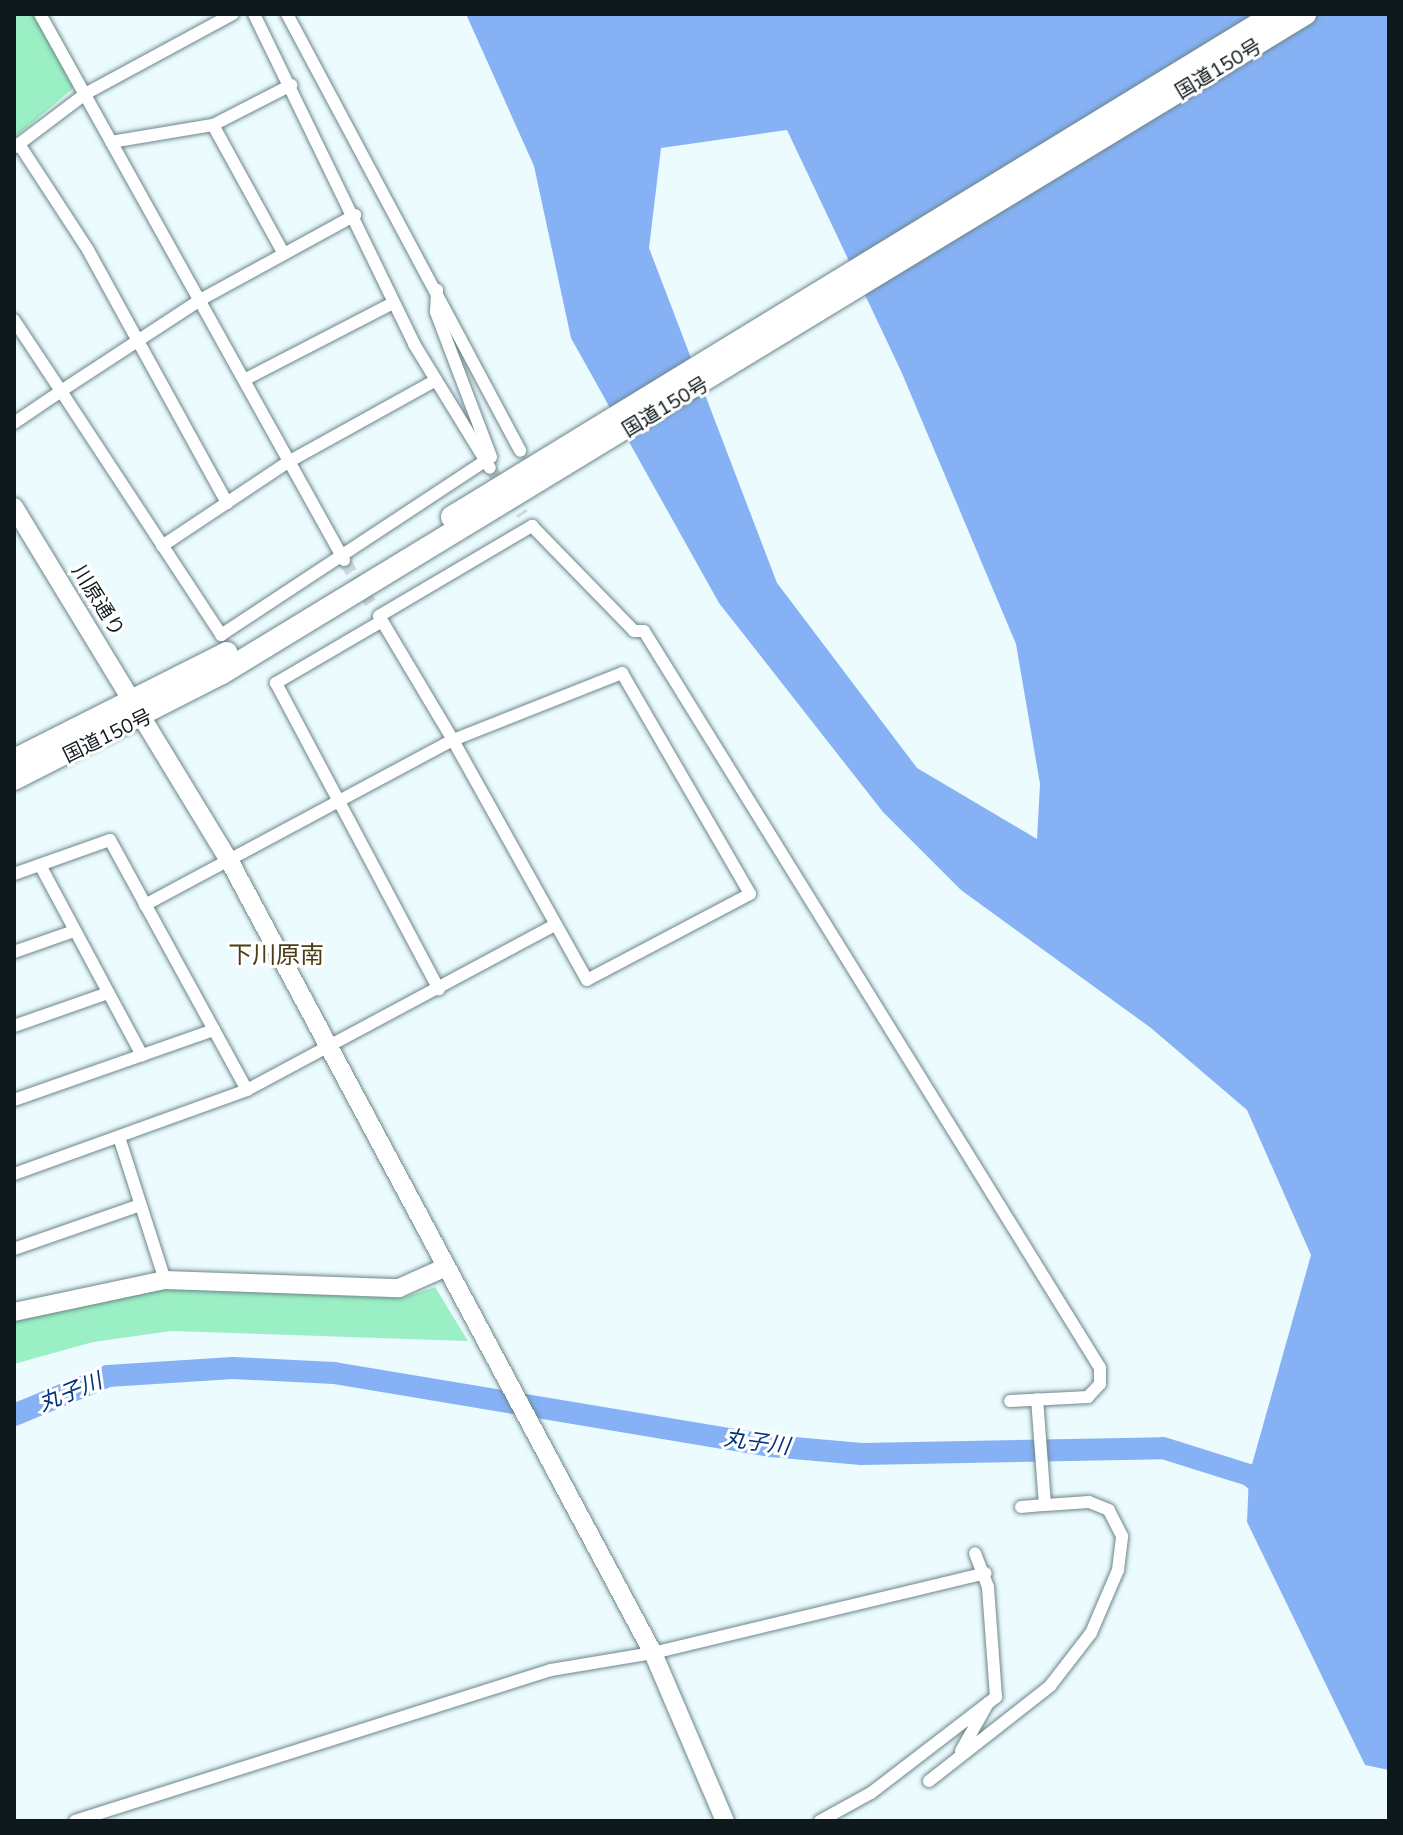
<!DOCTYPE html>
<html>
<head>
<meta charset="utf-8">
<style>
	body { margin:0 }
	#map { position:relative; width:1403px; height:1835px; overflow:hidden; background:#ebfbfe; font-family:Mulish,"Noto Sans JP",sans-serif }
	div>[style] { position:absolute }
	.green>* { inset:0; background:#9befc4 }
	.water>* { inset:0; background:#86b1f4 }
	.river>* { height:22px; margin:-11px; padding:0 11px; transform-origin:11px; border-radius:11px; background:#86b1f4 }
	.street-tunnel>* { height:12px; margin-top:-6px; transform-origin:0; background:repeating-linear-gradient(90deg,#cad9dc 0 12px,transparent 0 18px) }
	.roads { filter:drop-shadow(0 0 2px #6c858a) drop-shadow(0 0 2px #6c858a) }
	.street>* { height:12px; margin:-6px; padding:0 6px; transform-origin:6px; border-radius:6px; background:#fff }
	.secondary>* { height:18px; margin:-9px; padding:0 9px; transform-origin:9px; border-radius:9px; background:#fff }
	.highway>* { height:22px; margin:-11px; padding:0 11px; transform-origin:11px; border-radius:11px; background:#fff }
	span { translate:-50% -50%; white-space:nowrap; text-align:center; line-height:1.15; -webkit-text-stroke:6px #fff; paint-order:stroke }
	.street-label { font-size:20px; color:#0f191b }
	.water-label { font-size:22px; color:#00337f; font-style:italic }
	.quarter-label { font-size:24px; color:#4d3d15 }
	.frame { position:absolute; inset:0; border:16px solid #0f191b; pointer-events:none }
</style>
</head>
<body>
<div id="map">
	<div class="green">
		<div style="clip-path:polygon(14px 14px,34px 14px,76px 86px,14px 138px)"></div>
		<div style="clip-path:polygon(435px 1287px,468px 1341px,171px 1331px,93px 1342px,14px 1364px,14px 1318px,155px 1288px,402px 1298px)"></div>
	</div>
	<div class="water">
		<div style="clip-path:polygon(evenodd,466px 14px,1389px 14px,1389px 1770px,1365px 1765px,1247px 1522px,1249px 1475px,1311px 1255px,1247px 1110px,1151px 1028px,961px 890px,883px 812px,719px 603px,571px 338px,534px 166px,466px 14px,787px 130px,901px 371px,1016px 644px,1040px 784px,1037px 839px,917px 768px,777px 583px,649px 248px,661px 148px,787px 130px)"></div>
	</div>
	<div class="river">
		<div style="left:14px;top:1415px;width:102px;rotate:-22.5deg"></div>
		<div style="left:108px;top:1376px;width:125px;rotate:-3.7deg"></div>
		<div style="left:233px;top:1368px;width:101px;rotate:2.8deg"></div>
		<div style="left:334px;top:1373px;width:443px;rotate:9.5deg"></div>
		<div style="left:771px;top:1446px;width:91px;rotate:5deg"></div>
		<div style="left:862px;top:1454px;width:301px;rotate:-1.1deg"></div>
		<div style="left:1163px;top:1448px;width:90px;rotate:17.4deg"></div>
		<div style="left:1249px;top:1475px;width:28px;rotate:39deg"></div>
	</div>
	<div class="street-tunnel">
		<div style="left:490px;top:468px;width:57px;rotate:54.9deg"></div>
		<div style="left:345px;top:562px;width:53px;rotate:58.1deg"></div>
	</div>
	<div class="roads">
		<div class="street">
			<div style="left:40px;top:14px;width:625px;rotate:60.89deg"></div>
			<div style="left:254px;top:14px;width:367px;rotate:64.1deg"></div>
			<div style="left:414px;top:344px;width:145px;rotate:58.5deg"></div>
			<div style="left:287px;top:14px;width:495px;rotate:61.9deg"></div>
			<div style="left:213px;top:125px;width:147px;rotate:61.2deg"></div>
			<div style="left:111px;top:142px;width:103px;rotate:-9.5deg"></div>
			<div style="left:213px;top:125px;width:88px;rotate:-27.1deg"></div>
			<div style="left:19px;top:144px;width:126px;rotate:56.9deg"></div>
			<div style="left:88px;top:250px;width:289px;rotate:61.2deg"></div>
			<div style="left:15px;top:147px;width:88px;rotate:-37.1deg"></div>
			<div style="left:85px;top:94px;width:168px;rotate:-28.4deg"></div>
			<div style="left:14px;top:320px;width:85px;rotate:56.5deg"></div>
			<div style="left:61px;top:391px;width:166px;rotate:-33.2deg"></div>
			<div style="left:200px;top:300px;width:177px;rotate:-28.7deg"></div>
			<div style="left:244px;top:380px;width:168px;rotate:-27.3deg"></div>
			<div style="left:14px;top:423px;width:57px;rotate:-34.2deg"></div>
			<div style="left:61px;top:391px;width:292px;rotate:56.7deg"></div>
			<div style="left:221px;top:635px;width:323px;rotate:-33.4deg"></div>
			<div style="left:491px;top:457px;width:155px;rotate:-110.8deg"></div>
			<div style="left:436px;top:312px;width:22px;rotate:-87deg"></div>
			<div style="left:162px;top:546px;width:151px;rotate:-33.7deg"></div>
			<div style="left:288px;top:462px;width:167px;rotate:-29deg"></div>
			<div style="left:382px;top:621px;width:123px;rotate:149.7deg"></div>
			<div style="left:276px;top:683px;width:347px;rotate:62deg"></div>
			<div style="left:40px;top:865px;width:216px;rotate:61.8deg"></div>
			<div style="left:14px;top:874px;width:102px;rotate:-19.5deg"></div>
			<div style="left:110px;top:840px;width:285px;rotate:61.3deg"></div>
			<div style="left:145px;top:905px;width:349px;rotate:-28.2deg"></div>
			<div style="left:453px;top:740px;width:182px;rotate:-21.6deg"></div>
			<div style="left:622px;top:673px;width:255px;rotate:59.9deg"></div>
			<div style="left:750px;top:894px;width:184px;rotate:152.2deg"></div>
			<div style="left:587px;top:980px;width:275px;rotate:-119.2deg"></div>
			<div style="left:453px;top:740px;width:144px;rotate:-120.8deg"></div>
			<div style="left:379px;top:616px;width:178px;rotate:-30.5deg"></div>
			<div style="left:532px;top:526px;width:146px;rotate:45.8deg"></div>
			<div style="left:634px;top:631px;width:10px"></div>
			<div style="left:644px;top:631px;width:867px;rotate:58.25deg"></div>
			<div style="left:1100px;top:1368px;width:16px;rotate:90deg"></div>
			<div style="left:1100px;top:1384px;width:18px;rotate:133deg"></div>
			<div style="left:1088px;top:1397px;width:78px;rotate:177.1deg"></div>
			<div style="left:14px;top:952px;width:64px;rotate:-19.3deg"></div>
			<div style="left:14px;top:1026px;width:100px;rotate:-19.3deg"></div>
			<div style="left:14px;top:1100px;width:212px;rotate:-19.3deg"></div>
			<div style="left:119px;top:1137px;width:150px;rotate:72.2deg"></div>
			<div style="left:14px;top:1174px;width:248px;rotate:-19.8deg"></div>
			<div style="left:247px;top:1090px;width:349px;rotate:-28.2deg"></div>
			<div style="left:14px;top:1249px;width:133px;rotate:-19.2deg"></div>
			<div style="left:1021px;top:1507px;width:24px;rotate:-5deg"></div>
			<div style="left:961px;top:1751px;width:55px;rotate:-60.6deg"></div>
			<div style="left:929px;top:1781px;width:154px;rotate:-38.1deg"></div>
			<div style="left:1050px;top:1686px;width:67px;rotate:-52.3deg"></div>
			<div style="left:1091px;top:1633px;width:69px;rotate:-66.8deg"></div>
			<div style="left:1118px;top:1570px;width:34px;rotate:-83deg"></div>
			<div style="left:1122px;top:1536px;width:29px;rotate:-117deg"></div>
			<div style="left:1109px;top:1510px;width:22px;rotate:-158deg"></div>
			<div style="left:1089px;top:1502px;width:44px;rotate:176.1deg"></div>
			<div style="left:1045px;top:1505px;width:106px;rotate:-94.3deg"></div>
			<div style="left:75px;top:1821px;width:499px;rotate:-17.6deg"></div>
			<div style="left:551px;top:1670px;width:103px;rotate:-9.5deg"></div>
			<div style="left:653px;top:1653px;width:342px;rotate:-13.5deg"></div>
			<div style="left:820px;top:1821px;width:58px;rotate:-28.8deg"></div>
			<div style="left:871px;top:1793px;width:158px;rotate:-37.5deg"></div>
			<div style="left:996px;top:1697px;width:110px;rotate:-94.2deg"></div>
			<div style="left:988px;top:1587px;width:36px;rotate:-111deg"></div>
		</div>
		<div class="secondary">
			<div style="left:14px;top:507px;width:413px;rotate:58.7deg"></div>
			<div style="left:229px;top:860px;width:899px;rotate:61.87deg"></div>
			<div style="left:653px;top:1653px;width:183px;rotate:66.8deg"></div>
			<div style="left:14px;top:1312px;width:154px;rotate:-12deg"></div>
			<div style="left:165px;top:1280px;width:234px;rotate:2deg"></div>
			<div style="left:399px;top:1288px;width:51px;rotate:-24.1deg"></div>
		</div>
		<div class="highway">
			<div style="left:452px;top:517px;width:965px;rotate:-31.43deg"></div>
			<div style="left:14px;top:760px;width:238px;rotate:-26.7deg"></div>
			<div style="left:14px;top:779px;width:233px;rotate:-27deg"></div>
			<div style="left:222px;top:673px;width:1268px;rotate:-31.32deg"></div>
		</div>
	</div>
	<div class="street-label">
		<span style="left:1218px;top:68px;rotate:-31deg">国道150号</span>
		<span style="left:665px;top:406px;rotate:-31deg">国道150号</span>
		<span style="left:99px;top:600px;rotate:58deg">川原通り</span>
		<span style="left:107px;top:735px;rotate:-26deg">国道150号</span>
	</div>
	<div class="water-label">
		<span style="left:70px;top:1392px;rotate:-22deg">丸子川</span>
		<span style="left:757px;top:1442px;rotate:8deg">丸子川</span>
	</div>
	<div class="quarter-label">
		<span style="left:276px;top:955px">下川原南</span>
	</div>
	<div class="frame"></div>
</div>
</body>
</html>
